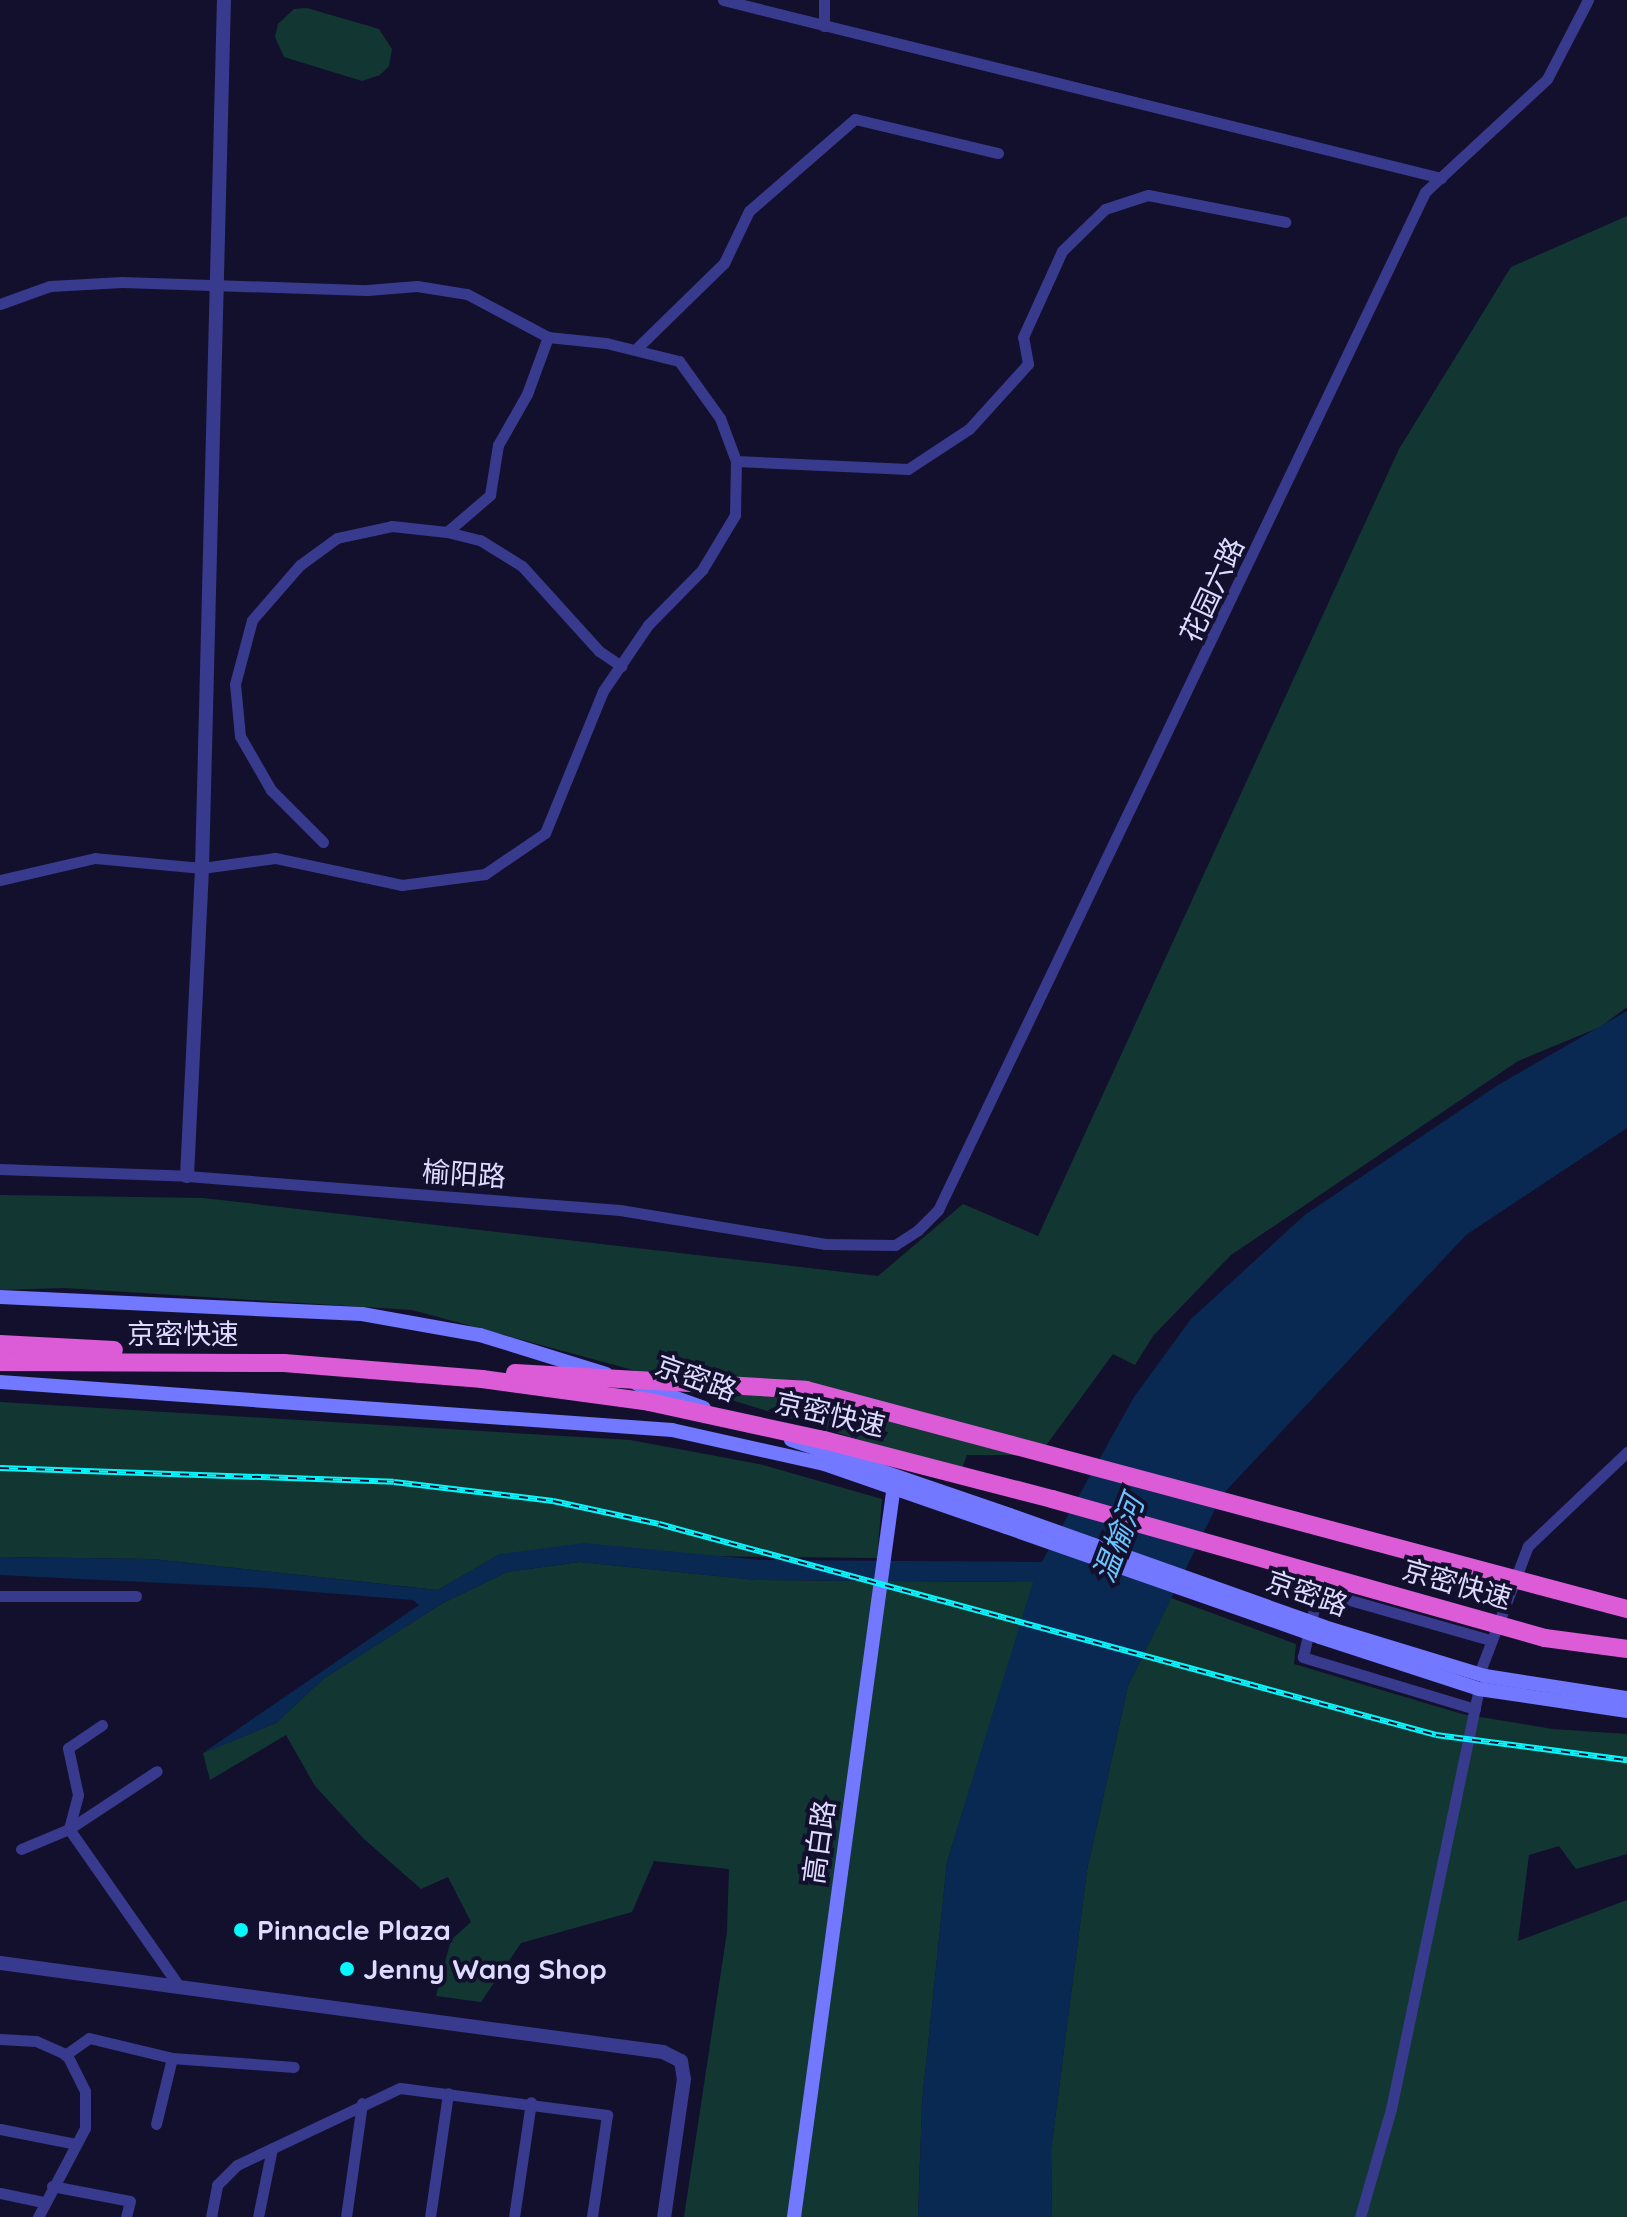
<!DOCTYPE html>
<html>
<head>
<meta charset="utf-8">
<style>
	body { margin:0 }
	#map { position:relative; width:1627px; height:2217px; overflow:hidden; background:#13102d; font-family:Quicksand,"Noto Sans SC",sans-serif }
	div>[style] { position:absolute }
	.green>* { inset:0; background:#123733 }
	.water>* { inset:0; background:#092952 }
	.minor>* { height:11px; margin:-5.5px; padding:0 5.5px; transform-origin:5.5px; border-radius:5.5px; background:#383a8e }
	.tertiary>* { height:14px; margin:-7px; padding:0 7px; transform-origin:7px; border-radius:7px; background:#383a8e }
	.secondary>* { height:14px; margin:-7px; padding:0 7px; transform-origin:7px; border-radius:7px; background:#7278ff }
	.rail>* { height:6px; margin-top:-3px; transform-origin:0; background:repeating-linear-gradient(90deg,#13102d 0 9px,#07f7ff 0 18px); box-sizing:border-box; border-block:2px solid #07f7ff }
	.secondary-bridge>* { height:14px; margin:-7px; padding:0 7px; transform-origin:7px; border-radius:7px; background:#7278ff }
	.trunk-bridge>* { height:18px; margin:-9px; padding:0 9px; transform-origin:9px; border-radius:9px; background:#dc5cd8 }
	.dots>* { width:22px; height:22px; translate:-50% -50%; box-sizing:border-box; border:4px solid #13102d; border-radius:50% }
	span { translate:-50% -50%; white-space:nowrap; text-align:center; line-height:1.15; -webkit-text-stroke:8px #13102d; paint-order:stroke }
	.street-label { font-size:28px; color:#dddbff }
	.poi-label { font-size:28px; color:#dddbff; font-weight:700 }
	.left { translate:0 -50%; text-align:left }
	.water-label { font-size:30px; color:#69c4ff; font-style:italic }
</style>
</head>
<body>
<div id="map">
	<div class="green">
		<div style="clip-path:polygon(307px 8px,379px 29px,392px 49px,389px 66px,380px 75px,362px 81px,284px 57px,275px 37px,278px 24px,294px 9px)"></div>
		<div style="clip-path:polygon(1627px 216px,1627px 1007px,1600px 1027px,1518px 1061px,1231px 1255px,1153px 1336px,1135px 1365px,1113px 1354px,1039px 1455px,967px 1455px,961px 1471px,644px 1373px,412px 1310px,64px 1288px,0 1290px,0 1195px,203px 1198px,878px 1276px,963px 1204px,1038px 1236px,1399px 449px,1511px 267px)"></div>
		<div style="clip-path:polygon(0 1402px,630px 1440px,759px 1464px,882px 1499px,877px 1558px,500px 1554px,438px 1590px,152px 1559px,0 1557px)"></div>
		<div style="clip-path:polygon(580px 1562px,756px 1580px,1034px 1582px,947px 1862px,922px 2103px,918px 2217px,684px 2217px,727px 1932px,729px 1869px,654px 1861px,632px 1912px,521px 1943px,481px 2002px,436px 1996px,451px 1940px,471px 1922px,448px 1877px,421px 1889px,364px 1839px,315px 1786px,286px 1735px,210px 1780px,203px 1753px,276px 1723px,323px 1679px,443px 1603px,507px 1572px)"></div>
		<div style="clip-path:polygon(1171px 1598px,1296px 1644px,1294px 1664px,1462px 1714px,1553px 1729px,1627px 1734px,1627px 1854px,1576px 1869px,1559px 1846px,1529px 1855px,1518px 1941px,1627px 1900px,1627px 2217px,1052px 2217px,1051px 2151px,1087px 1870px,1128px 1686px)"></div>
	</div>
	<div class="water">
		<div style="clip-path:polygon(1627px 1011px,1627px 1128px,1466px 1235px,1222px 1495px,1128px 1686px,1087px 1870px,1051px 2151px,1052px 2217px,918px 2217px,922px 2103px,947px 1862px,1033px 1582px,756px 1580px,580px 1562px,507px 1572px,443px 1603px,323px 1679px,276px 1723px,203px 1753px,419px 1605px,413px 1600px,265px 1588px,0 1575px,0 1557px,152px 1559px,438px 1590px,500px 1554px,584px 1543px,761px 1560px,1042px 1562px,1134px 1397px,1191px 1319px,1306px 1214px,1498px 1085px)"></div>
	</div>
	<div class="minor">
		<div style="left:723px;top:0;width:740px;rotate:13.92deg"></div>
		<div style="left:824px;top:26px;width:26px;rotate:-90deg"></div>
		<div style="left:0;top:304px;width:53px;rotate:-19.8deg"></div>
		<div style="left:50px;top:286px;width:72px;rotate:-3.2deg"></div>
		<div style="left:122px;top:282px;width:245px;rotate:1.9deg"></div>
		<div style="left:367px;top:290px;width:50px;rotate:-4.6deg"></div>
		<div style="left:417px;top:286px;width:51px;rotate:9.1deg"></div>
		<div style="left:467px;top:294px;width:92px;rotate:28deg"></div>
		<div style="left:548px;top:337px;width:58px;rotate:5.9deg"></div>
		<div style="left:606px;top:343px;width:75px;rotate:13.9deg"></div>
		<div style="left:679px;top:361px;width:70px;rotate:54.3deg"></div>
		<div style="left:720px;top:418px;width:46px;rotate:69.6deg"></div>
		<div style="left:736px;top:461px;width:54px;rotate:91.1deg"></div>
		<div style="left:735px;top:515px;width:64px;rotate:121deg"></div>
		<div style="left:702px;top:570px;width:77px;rotate:134.5deg"></div>
		<div style="left:648px;top:625px;width:80px;rotate:124.3deg"></div>
		<div style="left:603px;top:691px;width:153px;rotate:112.2deg"></div>
		<div style="left:545px;top:833px;width:73px;rotate:145.7deg"></div>
		<div style="left:485px;top:874px;width:84px;rotate:172.5deg"></div>
		<div style="left:402px;top:885px;width:130px;rotate:-168deg"></div>
		<div style="left:275px;top:858px;width:74px;rotate:172.2deg"></div>
		<div style="left:202px;top:868px;width:107px;rotate:-174.7deg"></div>
		<div style="left:95px;top:858px;width:98px;rotate:167deg"></div>
		<div style="left:637px;top:348px;width:122px;rotate:-44.3deg"></div>
		<div style="left:724px;top:263px;width:58px;rotate:-64.3deg"></div>
		<div style="left:749px;top:211px;width:140px;rotate:-41deg"></div>
		<div style="left:855px;top:119px;width:147px;rotate:13.4deg"></div>
		<div style="left:736px;top:461px;width:172px;rotate:2.7deg"></div>
		<div style="left:908px;top:469px;width:73px;rotate:-33.3deg"></div>
		<div style="left:969px;top:429px;width:88px;rotate:-47.8deg"></div>
		<div style="left:1028px;top:364px;width:27px;rotate:-100deg"></div>
		<div style="left:1023px;top:337px;width:94px;rotate:-65.6deg"></div>
		<div style="left:1062px;top:251px;width:60px;rotate:-44.3deg"></div>
		<div style="left:1105px;top:209px;width:45px;rotate:-18deg"></div>
		<div style="left:1148px;top:195px;width:140px;rotate:11.1deg"></div>
		<div style="left:447px;top:532px;width:34px;rotate:14deg"></div>
		<div style="left:480px;top:540px;width:49px;rotate:31.8deg"></div>
		<div style="left:522px;top:566px;width:115px;rotate:47.8deg"></div>
		<div style="left:599px;top:651px;width:27px;rotate:34deg"></div>
		<div style="left:323px;top:842px;width:74px;rotate:-135deg"></div>
		<div style="left:271px;top:790px;width:62px;rotate:-119.9deg"></div>
		<div style="left:240px;top:736px;width:52px;rotate:-95.5deg"></div>
		<div style="left:235px;top:684px;width:66px;rotate:-75.1deg"></div>
		<div style="left:252px;top:620px;width:73px;rotate:-48.9deg"></div>
		<div style="left:300px;top:565px;width:46px;rotate:-36.1deg"></div>
		<div style="left:337px;top:538px;width:56px;rotate:-12.3deg"></div>
		<div style="left:392px;top:526px;width:55px;rotate:6.2deg"></div>
		<div style="left:447px;top:532px;width:57px;rotate:-40.7deg"></div>
		<div style="left:490px;top:495px;width:51px;rotate:-80.9deg"></div>
		<div style="left:498px;top:445px;width:59px;rotate:-60.4deg"></div>
		<div style="left:527px;top:394px;width:61px;rotate:-69.8deg"></div>
		<div style="left:0;top:1169px;width:187px;rotate:2.1deg"></div>
		<div style="left:187px;top:1176px;width:434px;rotate:4.5deg"></div>
		<div style="left:620px;top:1210px;width:208px;rotate:9.4deg"></div>
		<div style="left:825px;top:1244px;width:70px;rotate:0.8deg"></div>
		<div style="left:895px;top:1245px;width:27px;rotate:-33deg"></div>
		<div style="left:918px;top:1230px;width:28px;rotate:-45deg"></div>
		<div style="left:938px;top:1210px;width:1128px;rotate:-64.43deg"></div>
		<div style="left:1425px;top:192px;width:166px;rotate:-42.8deg"></div>
		<div style="left:1547px;top:79px;width:89px;rotate:-62.6deg"></div>
		<div style="left:0;top:1596px;width:136px"></div>
		<div style="left:1479px;top:1674px;width:137px;rotate:-69.1deg"></div>
		<div style="left:1528px;top:1546px;width:137px;rotate:-43.5deg"></div>
		<div style="left:1475px;top:1709px;width:180px;rotate:-163.2deg"></div>
		<div style="left:1303px;top:1657px;width:68px;rotate:-77.2deg"></div>
		<div style="left:1318px;top:1591px;width:179px;rotate:15.9deg"></div>
		<div style="left:102px;top:1725px;width:41px;rotate:145.9deg"></div>
		<div style="left:68px;top:1748px;width:48px;rotate:78deg"></div>
		<div style="left:78px;top:1795px;width:35px;rotate:105deg"></div>
		<div style="left:69px;top:1829px;width:188px;rotate:55deg"></div>
		<div style="left:21px;top:1849px;width:52px;rotate:-22.6deg"></div>
		<div style="left:69px;top:1829px;width:105px;rotate:-33.4deg"></div>
		<div style="left:0;top:2039px;width:36px;rotate:3deg"></div>
		<div style="left:36px;top:2041px;width:34px;rotate:24deg"></div>
		<div style="left:67px;top:2055px;width:40px;rotate:63.4deg"></div>
		<div style="left:85px;top:2091px;width:37px;rotate:90deg"></div>
		<div style="left:85px;top:2128px;width:101px;rotate:117.8deg"></div>
		<div style="left:65px;top:2055px;width:29px;rotate:-35deg"></div>
		<div style="left:89px;top:2038px;width:85px;rotate:13.5deg"></div>
		<div style="left:172px;top:2058px;width:122px;rotate:4.2deg"></div>
		<div style="left:156px;top:2124px;width:68px;rotate:-76.4deg"></div>
		<div style="left:0;top:2129px;width:77px;rotate:11.2deg"></div>
		<div style="left:52px;top:2186px;width:79px;rotate:10.9deg"></div>
		<div style="left:130px;top:2201px;width:16px;rotate:104deg"></div>
		<div style="left:0;top:2193px;width:44px;rotate:11.8deg"></div>
		<div style="left:211px;top:2217px;width:33px;rotate:-79deg"></div>
		<div style="left:217px;top:2185px;width:28px;rotate:-45deg"></div>
		<div style="left:237px;top:2165px;width:180px;rotate:-25.3deg"></div>
		<div style="left:400px;top:2088px;width:209px;rotate:7.4deg"></div>
		<div style="left:607px;top:2115px;width:103px;rotate:98.4deg"></div>
		<div style="left:258px;top:2217px;width:70px;rotate:-78.5deg"></div>
		<div style="left:346px;top:2217px;width:115px;rotate:-82deg"></div>
		<div style="left:430px;top:2217px;width:125px;rotate:-81.7deg"></div>
		<div style="left:514px;top:2217px;width:116px;rotate:-81.6deg"></div>
		<div style="left:1360px;top:2217px;width:112px;rotate:-74deg"></div>
		<div style="left:1391px;top:2109px;width:429px;rotate:-78.2deg"></div>
	</div>
	<div class="tertiary">
		<div style="left:187px;top:1176px;width:308px;rotate:-87.2deg"></div>
		<div style="left:202px;top:868px;width:868px;rotate:-88.55deg"></div>
		<div style="left:0;top:1963px;width:669px;rotate:7.65deg"></div>
		<div style="left:663px;top:2052px;width:20px;rotate:27deg"></div>
		<div style="left:681px;top:2061px;width:18px;rotate:81deg"></div>
		<div style="left:684px;top:2079px;width:139px;rotate:98.2deg"></div>
	</div>
	<div class="secondary">
		<div style="left:0;top:1297px;width:362px;rotate:2.7deg"></div>
		<div style="left:362px;top:1314px;width:120px;rotate:10.1deg"></div>
		<div style="left:480px;top:1335px;width:132px;rotate:17.2deg"></div>
		<div style="left:0;top:1382px;width:674px;rotate:4.09deg"></div>
		<div style="left:672px;top:1430px;width:156px;rotate:12.6deg"></div>
		<div style="left:824px;top:1464px;width:193px;rotate:19.1deg"></div>
		<div style="left:637px;top:1384px;width:71px;rotate:19.7deg"></div>
		<div style="left:791px;top:1440px;width:231px;rotate:18.9deg"></div>
		<div style="left:1324px;top:1627px;width:168px;rotate:16.9deg"></div>
		<div style="left:1485px;top:1676px;width:144px;rotate:8.8deg"></div>
		<div style="left:1320px;top:1637px;width:167px;rotate:18.1deg"></div>
		<div style="left:1479px;top:1689px;width:150px;rotate:8.5deg"></div>
		<div style="left:794px;top:2217px;width:746px;rotate:-82.22deg"></div>
	</div>
	<div class="rail">
		<div style="left:0;top:1468px;width:394px;rotate:2deg"></div>
		<div style="left:394px;top:1482px;width:160px;rotate:6.8deg"></div>
		<div style="left:553px;top:1501px;width:108px;rotate:12.2deg"></div>
		<div style="left:659px;top:1524px;width:805px;rotate:15.19deg"></div>
		<div style="left:1436px;top:1735px;width:193px;rotate:7.5deg"></div>
	</div>
	<div class="secondary-bridge">
		<div style="left:1010px;top:1515px;width:333px;rotate:19.6deg"></div>
		<div style="left:1006px;top:1527px;width:333px;rotate:19.3deg"></div>
	</div>
	<div class="trunk-bridge">
		<div style="left:0;top:1344px;width:114px;rotate:3deg"></div>
		<div style="left:0;top:1362px;width:284px;rotate:0.2deg"></div>
		<div style="left:284px;top:1363px;width:199px;rotate:4.6deg"></div>
		<div style="left:482px;top:1379px;width:169px;rotate:7.8deg"></div>
		<div style="left:649px;top:1402px;width:179px;rotate:12.3deg"></div>
		<div style="left:824px;top:1440px;width:236px;rotate:14.5deg"></div>
		<div style="left:1052px;top:1499px;width:512px;rotate:15.75deg"></div>
		<div style="left:1545px;top:1638px;width:83px;rotate:7.6deg"></div>
		<div style="left:515px;top:1373px;width:291px;rotate:3.3deg"></div>
		<div style="left:806px;top:1390px;width:850px;rotate:14.94deg"></div>
	</div>
	<div class="dots">
		<div style="left:241px;top:1930px;background:#07f7ff"></div>
		<div style="left:347px;top:1969px;background:#07f7ff"></div>
	</div>
	<div class="street-label">
		<span style="left:1212px;top:590px;rotate:-65deg">花园六路</span>
		<span style="left:464px;top:1174px;rotate:4deg">榆阳路</span>
		<span style="left:183px;top:1334px">京密快速</span>
		<span style="left:696px;top:1378px;rotate:20deg">京密路</span>
		<span style="left:830px;top:1414px;rotate:13deg">京密快速</span>
		<span style="left:1457px;top:1584px;rotate:16deg">京密快速</span>
		<span style="left:1307px;top:1593px;rotate:19deg">京密路</span>
		<span style="left:819px;top:1842px;rotate:-82deg">高白路</span>
	</div>
	<div class="poi-label">
		<span class="left" style="left:257px;top:1930px">Pinnacle Plaza</span>
		<span class="left" style="left:363px;top:1969px">Jenny Wang Shop</span>
	</div>
	<div class="water-label">
		<span style="left:1118px;top:1539px;rotate:-69deg">温榆河</span>
	</div>
</div>
</body>
</html>
